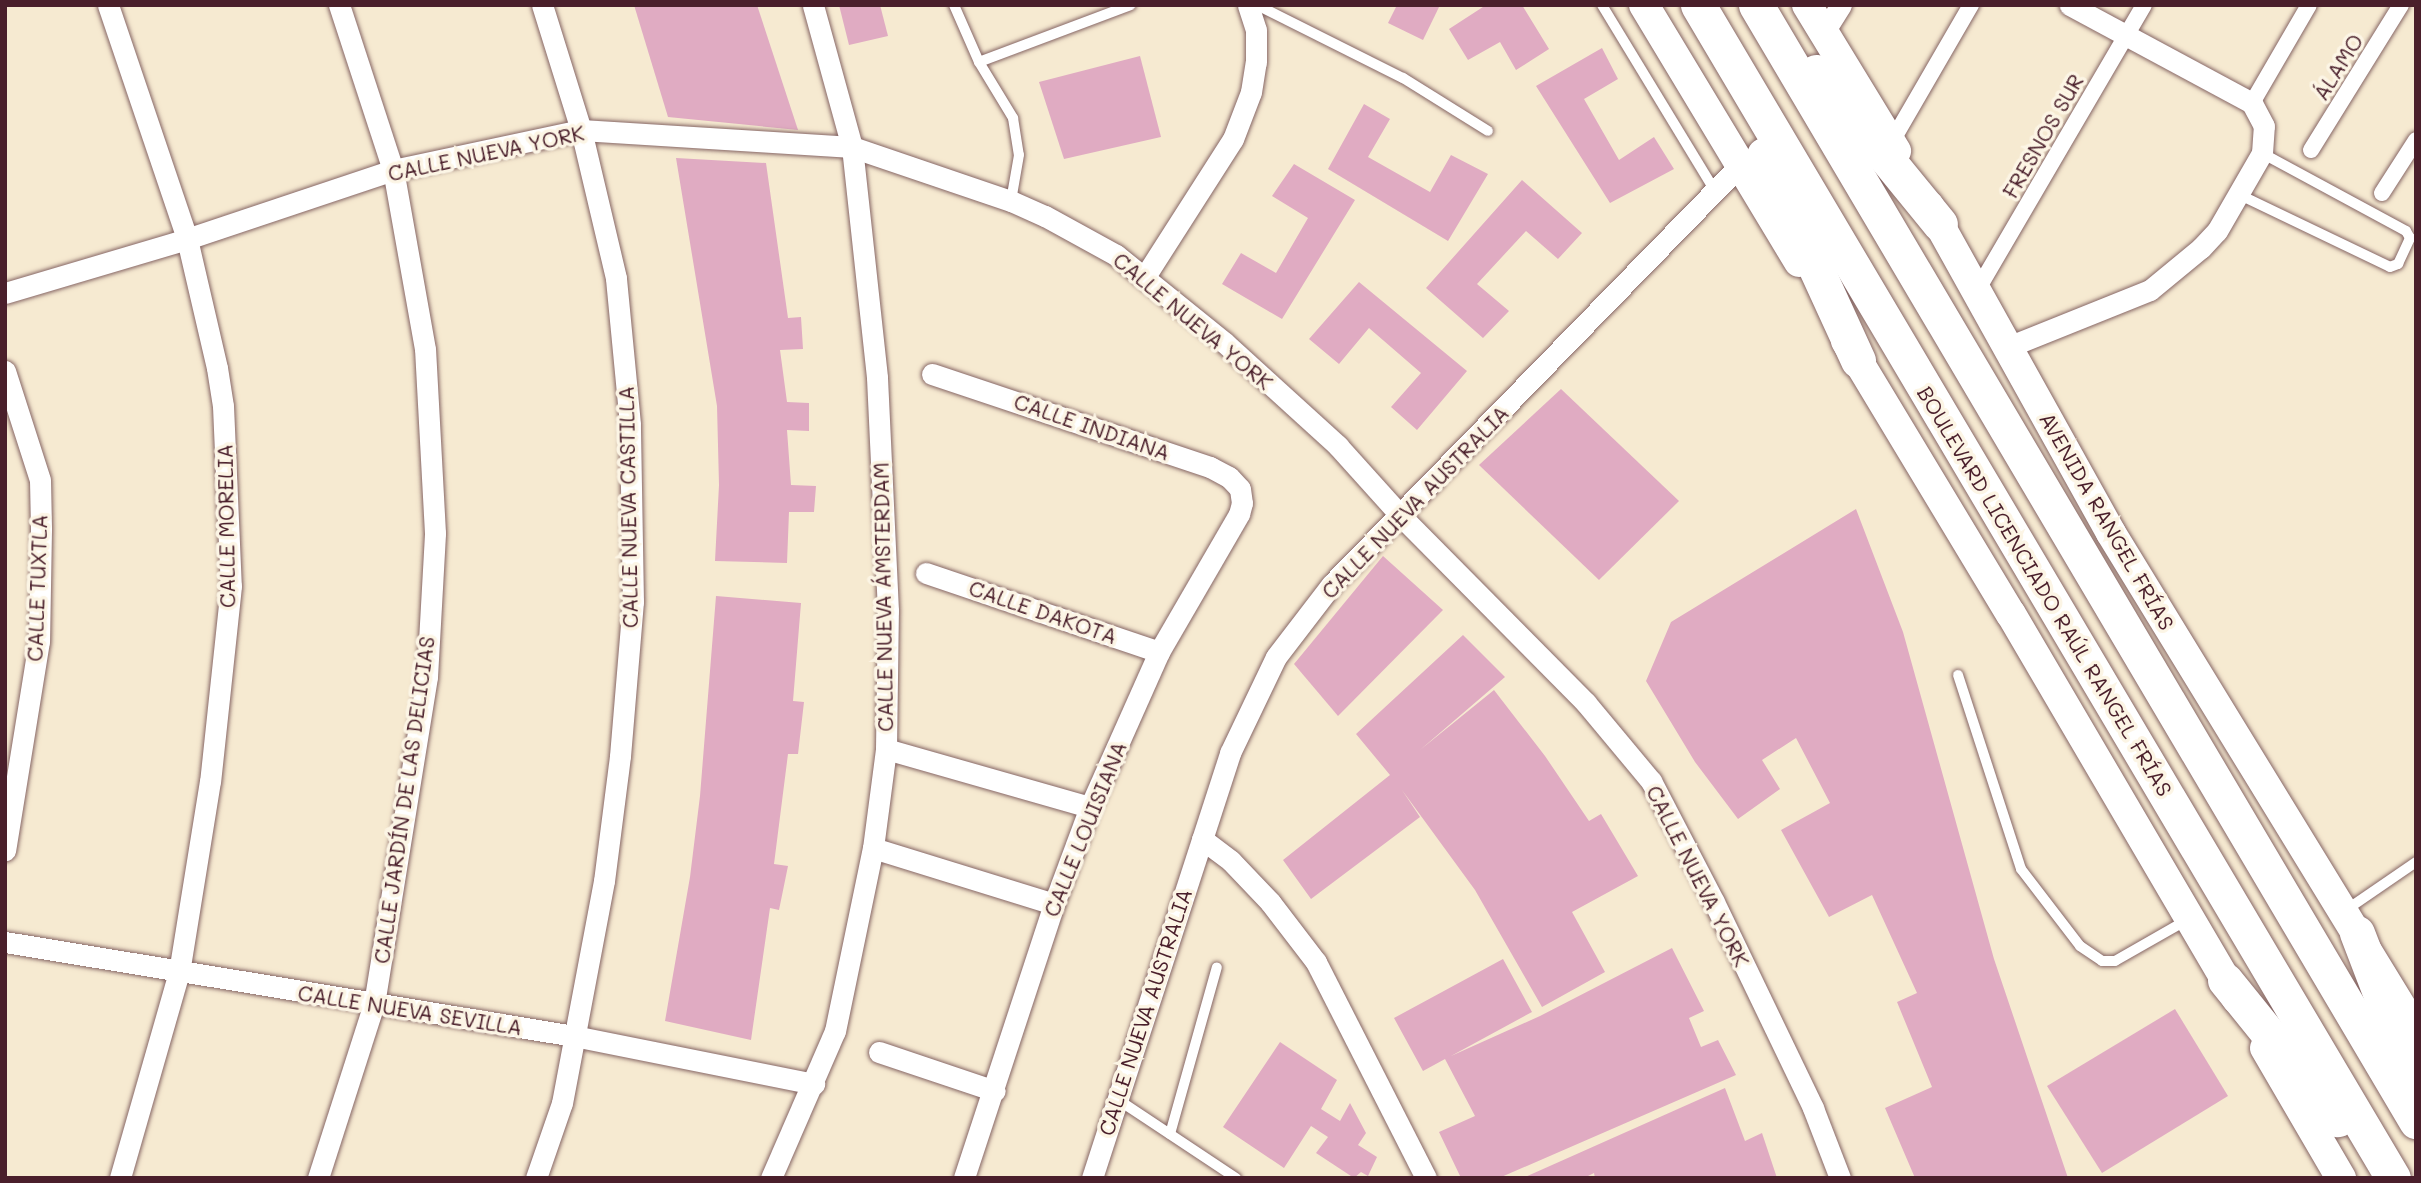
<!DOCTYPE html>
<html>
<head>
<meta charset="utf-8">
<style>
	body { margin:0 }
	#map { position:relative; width:2421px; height:1183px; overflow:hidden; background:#f6ead1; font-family:Mali,sans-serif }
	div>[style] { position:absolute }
	.building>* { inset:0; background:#e0abc2 }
	.roads { filter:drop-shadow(0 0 2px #866665) drop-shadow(0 0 2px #866665) }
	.service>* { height:10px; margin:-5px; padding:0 5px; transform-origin:5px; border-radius:5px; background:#fff }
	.pedestrian>* { height:16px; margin:-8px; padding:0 8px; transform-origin:8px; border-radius:8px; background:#fff }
	.minor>* { height:21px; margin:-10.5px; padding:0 10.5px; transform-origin:10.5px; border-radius:10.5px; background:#fff }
	.secondary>* { height:30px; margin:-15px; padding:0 15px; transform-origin:15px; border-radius:15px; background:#fff }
	.primary>* { height:35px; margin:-17.5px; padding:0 17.5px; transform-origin:17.5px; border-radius:17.5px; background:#fff }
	span { translate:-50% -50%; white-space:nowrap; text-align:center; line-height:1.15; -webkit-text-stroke:7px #fcf5e5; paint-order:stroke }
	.street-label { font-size:21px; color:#4a1f2b }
	.frame { position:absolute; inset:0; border:7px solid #4a1f2b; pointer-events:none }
</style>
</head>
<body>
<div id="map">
	<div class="building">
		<div style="clip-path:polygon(634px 5px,757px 5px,798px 130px,668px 117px)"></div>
		<div style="clip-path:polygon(839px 5px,880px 5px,888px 36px,849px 45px)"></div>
		<div style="clip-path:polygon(1397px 5px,1440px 5px,1423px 40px,1388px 23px)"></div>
		<div style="clip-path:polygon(1486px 5px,1522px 5px,1549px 49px,1516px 70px,1500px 42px,1468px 60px,1449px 29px)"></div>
		<div style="clip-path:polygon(1602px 48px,1618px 79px,1584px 99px,1619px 160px,1654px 137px,1674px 169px,1610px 203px,1536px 86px)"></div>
		<div style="clip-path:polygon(1140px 56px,1161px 137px,1064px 159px,1039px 82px)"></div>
		<div style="clip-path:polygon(1364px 104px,1390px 119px,1368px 157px,1430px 192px,1451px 155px,1488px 174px,1448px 241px,1328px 169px)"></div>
		<div style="clip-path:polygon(676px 158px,766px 163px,788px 318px,801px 317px,803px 349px,780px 350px,787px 402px,809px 403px,809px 431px,787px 430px,791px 485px,816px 486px,814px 512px,789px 512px,787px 563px,715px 561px,719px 485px,717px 406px)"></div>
		<div style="clip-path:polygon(1294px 164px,1355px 200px,1282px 319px,1222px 284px,1241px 253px,1276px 273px,1308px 218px,1272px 196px)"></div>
		<div style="clip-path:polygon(1522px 180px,1582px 233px,1558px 259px,1526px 231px,1477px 284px,1509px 311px,1483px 338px,1426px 288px)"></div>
		<div style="clip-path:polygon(1359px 282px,1467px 371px,1417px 430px,1391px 407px,1421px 373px,1369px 328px,1339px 364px,1309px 339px)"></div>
		<div style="clip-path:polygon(1561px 389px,1679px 501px,1599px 580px,1479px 465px)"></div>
		<div style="clip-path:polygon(1856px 509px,1903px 632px,1994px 959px,2068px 1178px,1915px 1178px,1885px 1108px,1932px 1087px,1897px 1002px,1917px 993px,1872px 895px,1829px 917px,1781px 830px,1830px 803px,1796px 738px,1762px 760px,1780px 789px,1738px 819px,1695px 762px,1646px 681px,1671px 622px)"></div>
		<div style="clip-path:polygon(1383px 556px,1443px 610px,1338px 716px,1294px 664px)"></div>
		<div style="clip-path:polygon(716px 596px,801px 603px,793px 701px,804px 702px,798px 754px,788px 754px,774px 864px,788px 866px,779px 910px,770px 908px,751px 1040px,665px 1021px,690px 877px,700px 796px)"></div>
		<div style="clip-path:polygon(1463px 635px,1505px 677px,1420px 750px,1494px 690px,1545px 756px,1589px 821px,1601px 814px,1638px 876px,1572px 912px,1605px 972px,1542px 1007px,1475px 890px,1402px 790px,1420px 817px,1311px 899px,1283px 860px,1390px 775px,1356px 734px)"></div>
		<div style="clip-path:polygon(1672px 948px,1704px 1011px,1689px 1018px,1701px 1047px,1718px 1040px,1736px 1075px,1499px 1178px,1461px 1178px,1439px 1132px,1475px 1116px,1445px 1059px,1423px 1071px,1394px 1018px,1503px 959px,1532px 1012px,1451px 1056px,1540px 1016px)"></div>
		<div style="clip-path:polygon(2175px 1009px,2228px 1096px,2102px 1173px,2047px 1086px)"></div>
		<div style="clip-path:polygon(1280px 1042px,1337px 1080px,1321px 1109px,1340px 1121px,1350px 1103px,1366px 1133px,1358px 1145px,1377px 1157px,1368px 1176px,1361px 1172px,1354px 1178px,1316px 1153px,1328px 1137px,1311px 1126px,1284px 1168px,1223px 1127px)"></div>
		<div style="clip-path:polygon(1725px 1088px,1745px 1141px,1762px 1133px,1777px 1178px,1595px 1178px,1594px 1173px,1584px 1178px,1523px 1178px)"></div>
	</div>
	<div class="roads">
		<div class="service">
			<div style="left:954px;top:5px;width:62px;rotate:66.3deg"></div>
			<div style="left:979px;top:62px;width:66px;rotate:58.7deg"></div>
			<div style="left:1013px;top:118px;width:37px;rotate:81deg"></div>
			<div style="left:1019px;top:155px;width:47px;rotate:99.9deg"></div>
			<div style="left:1257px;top:5px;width:163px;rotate:26.6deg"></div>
			<div style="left:1403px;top:78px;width:100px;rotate:31.9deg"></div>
			<div style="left:1602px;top:5px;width:218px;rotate:58.7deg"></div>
			<div style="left:979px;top:62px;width:162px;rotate:-20.6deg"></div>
			<div style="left:2240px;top:195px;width:166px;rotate:25.6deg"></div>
			<div style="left:2390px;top:267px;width:9px;rotate:-21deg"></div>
			<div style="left:2398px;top:264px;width:29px;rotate:-65deg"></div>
			<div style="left:2410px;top:238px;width:8px;rotate:-120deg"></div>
			<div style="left:2406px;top:231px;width:164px;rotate:-151.6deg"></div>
			<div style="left:1958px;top:675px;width:204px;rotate:72deg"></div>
			<div style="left:2021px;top:869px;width:97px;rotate:52.5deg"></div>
			<div style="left:2080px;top:946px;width:27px;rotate:34deg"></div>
			<div style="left:2102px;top:961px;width:13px"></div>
			<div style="left:2115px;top:961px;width:83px;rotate:-29.7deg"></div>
			<div style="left:2346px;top:910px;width:85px;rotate:-34.4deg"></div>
			<div style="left:1117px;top:1099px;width:143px;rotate:33.6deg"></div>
			<div style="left:1170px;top:1134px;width:173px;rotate:-74.3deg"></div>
		</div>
		<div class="pedestrian">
			<div style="left:2252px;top:103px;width:113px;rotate:-59.8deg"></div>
			<div style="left:1891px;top:143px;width:160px;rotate:-59.9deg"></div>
			<div style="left:2311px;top:150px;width:171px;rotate:-58.2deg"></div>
			<div style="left:2382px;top:193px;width:63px;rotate:-57.3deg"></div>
			<div style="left:1978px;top:289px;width:329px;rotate:-59.7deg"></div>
		</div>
		<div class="minor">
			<div style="left:108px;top:5px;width:247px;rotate:71.3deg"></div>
			<div style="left:187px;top:239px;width:132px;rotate:76.9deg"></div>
			<div style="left:217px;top:368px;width:38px;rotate:81deg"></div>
			<div style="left:223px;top:406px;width:180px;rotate:87.5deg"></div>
			<div style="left:231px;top:586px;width:196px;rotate:96.1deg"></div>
			<div style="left:210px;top:781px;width:193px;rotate:99.2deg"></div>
			<div style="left:179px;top:972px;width:214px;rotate:106deg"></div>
			<div style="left:1824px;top:32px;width:32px;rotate:-58deg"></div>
			<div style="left:1144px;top:278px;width:165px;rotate:-57.4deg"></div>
			<div style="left:1233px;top:139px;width:50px;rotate:-69deg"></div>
			<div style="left:1251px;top:92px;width:30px;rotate:-81deg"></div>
			<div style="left:1256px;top:62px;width:32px;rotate:-90deg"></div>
			<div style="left:1256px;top:30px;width:26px;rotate:-108deg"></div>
			<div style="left:5px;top:293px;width:190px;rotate:-16.5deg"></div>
			<div style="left:187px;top:239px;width:217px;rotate:-18.5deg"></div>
			<div style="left:393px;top:170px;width:192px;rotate:-12deg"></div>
			<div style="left:581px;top:130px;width:272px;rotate:3.6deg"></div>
			<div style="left:852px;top:147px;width:168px;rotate:18.8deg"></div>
			<div style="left:1011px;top:201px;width:37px;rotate:24deg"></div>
			<div style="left:1045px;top:216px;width:81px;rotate:28.8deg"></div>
			<div style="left:1116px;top:255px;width:140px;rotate:38.9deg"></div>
			<div style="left:1225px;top:343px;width:153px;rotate:42.3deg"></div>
			<div style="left:1338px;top:446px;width:94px;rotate:48deg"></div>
			<div style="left:1401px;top:516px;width:263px;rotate:45.3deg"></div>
			<div style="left:1586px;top:703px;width:102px;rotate:50.2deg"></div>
			<div style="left:1651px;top:781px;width:136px;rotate:62.5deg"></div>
			<div style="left:1714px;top:902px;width:229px;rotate:64.3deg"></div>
			<div style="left:1813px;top:1108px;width:75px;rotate:68.9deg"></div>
			<div style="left:2008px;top:347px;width:153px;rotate:-21.9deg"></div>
			<div style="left:2150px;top:290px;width:66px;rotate:-39.5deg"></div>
			<div style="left:2201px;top:248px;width:23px;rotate:-47deg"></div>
			<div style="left:2217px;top:231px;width:90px;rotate:-60deg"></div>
			<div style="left:2262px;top:153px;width:27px;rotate:-86deg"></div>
			<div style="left:2264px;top:126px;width:26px;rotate:-118deg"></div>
			<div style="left:2252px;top:103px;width:207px;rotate:-151.7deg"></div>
			<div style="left:5px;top:371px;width:114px;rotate:72.2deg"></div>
			<div style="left:40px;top:480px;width:49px;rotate:88.8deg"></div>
			<div style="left:41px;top:529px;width:112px;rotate:91deg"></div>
			<div style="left:39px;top:641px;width:212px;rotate:99.2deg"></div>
			<div style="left:932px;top:374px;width:293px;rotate:18.5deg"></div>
			<div style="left:1210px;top:467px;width:21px;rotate:28deg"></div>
			<div style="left:1229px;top:477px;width:16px;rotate:47deg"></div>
			<div style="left:1240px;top:489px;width:14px;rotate:82deg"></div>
			<div style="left:1242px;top:503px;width:11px;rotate:105deg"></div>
			<div style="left:1239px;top:514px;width:160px;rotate:120.1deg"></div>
			<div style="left:1159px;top:652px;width:170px;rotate:114deg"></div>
			<div style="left:1090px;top:807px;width:103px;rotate:110.4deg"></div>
			<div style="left:1054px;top:904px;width:288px;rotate:108.2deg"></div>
			<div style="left:926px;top:573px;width:246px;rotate:18.7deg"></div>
			<div style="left:886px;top:749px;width:212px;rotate:15.9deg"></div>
			<div style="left:1202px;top:839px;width:36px;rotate:37deg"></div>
			<div style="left:1231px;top:861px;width:57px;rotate:46.4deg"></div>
			<div style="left:1270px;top:902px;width:76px;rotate:52.5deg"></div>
			<div style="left:1316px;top:962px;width:242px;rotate:63deg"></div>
			<div style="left:873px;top:848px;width:189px;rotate:17.2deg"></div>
			<div style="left:5px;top:942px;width:577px;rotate:9.38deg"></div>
			<div style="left:574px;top:1036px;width:245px;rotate:11.3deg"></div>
			<div style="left:879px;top:1052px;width:122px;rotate:18.6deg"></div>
			<div style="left:318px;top:1178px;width:183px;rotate:-72.2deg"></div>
			<div style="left:374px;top:1004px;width:331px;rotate:-80.8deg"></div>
			<div style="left:427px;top:677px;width:144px;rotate:-86.8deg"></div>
			<div style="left:435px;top:533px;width:184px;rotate:-93.1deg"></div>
			<div style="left:425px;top:349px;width:182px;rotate:-100.1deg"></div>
			<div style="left:393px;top:170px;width:174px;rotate:-108.1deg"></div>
			<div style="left:536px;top:1178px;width:79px;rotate:-70.9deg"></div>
			<div style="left:562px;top:1103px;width:226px;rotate:-79.3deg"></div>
			<div style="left:604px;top:881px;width:126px;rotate:-82.7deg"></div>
			<div style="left:620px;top:756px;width:155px;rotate:-85.2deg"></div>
			<div style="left:633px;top:602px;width:178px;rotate:-91deg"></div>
			<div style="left:630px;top:424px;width:147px;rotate:-95.5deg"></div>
			<div style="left:616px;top:278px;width:152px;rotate:-103.3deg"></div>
			<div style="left:581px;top:130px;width:131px;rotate:-107.3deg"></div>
			<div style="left:771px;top:1178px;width:160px;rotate:-66.5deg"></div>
			<div style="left:835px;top:1031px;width:187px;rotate:-78.3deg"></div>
			<div style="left:873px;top:848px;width:100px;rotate:-82.5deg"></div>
			<div style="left:886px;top:749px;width:138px;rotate:-89.2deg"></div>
			<div style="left:888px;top:611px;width:234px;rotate:-92.7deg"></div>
			<div style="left:877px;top:377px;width:231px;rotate:-96.2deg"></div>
			<div style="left:852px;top:147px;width:147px;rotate:-105.4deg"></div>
			<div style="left:1092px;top:1178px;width:447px;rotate:-72deg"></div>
			<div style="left:1230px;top:753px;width:106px;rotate:-64.4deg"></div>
			<div style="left:1276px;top:657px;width:92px;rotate:-52.5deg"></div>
			<div style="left:1332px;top:584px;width:585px;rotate:-45.76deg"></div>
		</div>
		<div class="secondary">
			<div style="left:1644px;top:5px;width:300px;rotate:58.9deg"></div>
			<div style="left:1807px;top:5px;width:171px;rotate:58.6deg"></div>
			<div style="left:1929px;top:206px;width:374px;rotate:60.9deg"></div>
			<div style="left:2111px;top:533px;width:584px;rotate:58.51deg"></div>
			<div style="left:1846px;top:341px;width:319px;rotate:58.9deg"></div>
			<div style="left:2011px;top:614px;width:446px;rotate:59.6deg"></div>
			<div style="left:2265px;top:1048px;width:151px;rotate:59.7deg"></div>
		</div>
		<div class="primary">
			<div style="left:1698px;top:5px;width:1363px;rotate:59.35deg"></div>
			<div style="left:1756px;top:5px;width:1297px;rotate:59.4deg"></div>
			<div style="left:1816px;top:72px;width:196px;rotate:50.8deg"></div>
			<div style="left:1764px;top:155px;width:226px;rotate:65.4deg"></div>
			<div style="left:2357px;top:933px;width:165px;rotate:69deg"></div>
			<div style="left:2225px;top:980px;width:179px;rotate:51.1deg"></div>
		</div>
	</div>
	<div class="street-label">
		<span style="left:2338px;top:67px;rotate:-58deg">ÁLAMO</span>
		<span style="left:2043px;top:136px;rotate:-60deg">FRESNOS SUR</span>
		<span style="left:486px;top:153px;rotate:-12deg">CALLE NUEVA YORK</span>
		<span style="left:1193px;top:321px;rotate:40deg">CALLE NUEVA YORK</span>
		<span style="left:1092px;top:427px;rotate:19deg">CALLE INDIANA</span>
		<span style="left:1415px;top:502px;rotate:-46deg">CALLE NUEVA AUSTRALIA</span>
		<span style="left:628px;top:507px;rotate:-91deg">CALLE NUEVA CASTILLA</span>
		<span style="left:2107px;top:521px;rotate:60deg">AVENIDA RANGEL FRÍAS</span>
		<span style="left:226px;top:526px;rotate:-91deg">CALLE MORELIA</span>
		<span style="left:37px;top:588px;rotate:-88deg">CALLE TUXTLA</span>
		<span style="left:2045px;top:591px;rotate:59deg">BOULEVARD LICENCIADO RAÚL RANGEL FRÍAS</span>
		<span style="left:883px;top:597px;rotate:-91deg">CALLE NUEVA ÁMSTERDAM</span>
		<span style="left:1043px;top:612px;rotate:19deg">CALLE DAKOTA</span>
		<span style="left:404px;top:800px;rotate:-82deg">CALLE JARDÍN DE LAS DELICIAS</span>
		<span style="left:1085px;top:829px;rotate:-68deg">CALLE LOUISIANA</span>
		<span style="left:1698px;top:876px;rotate:63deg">CALLE NUEVA YORK</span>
		<span style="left:410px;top:1010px;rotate:9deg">CALLE NUEVA SEVILLA</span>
		<span style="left:1145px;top:1012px;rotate:-72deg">CALLE NUEVA AUSTRALIA</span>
	</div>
	<div class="frame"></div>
</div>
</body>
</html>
